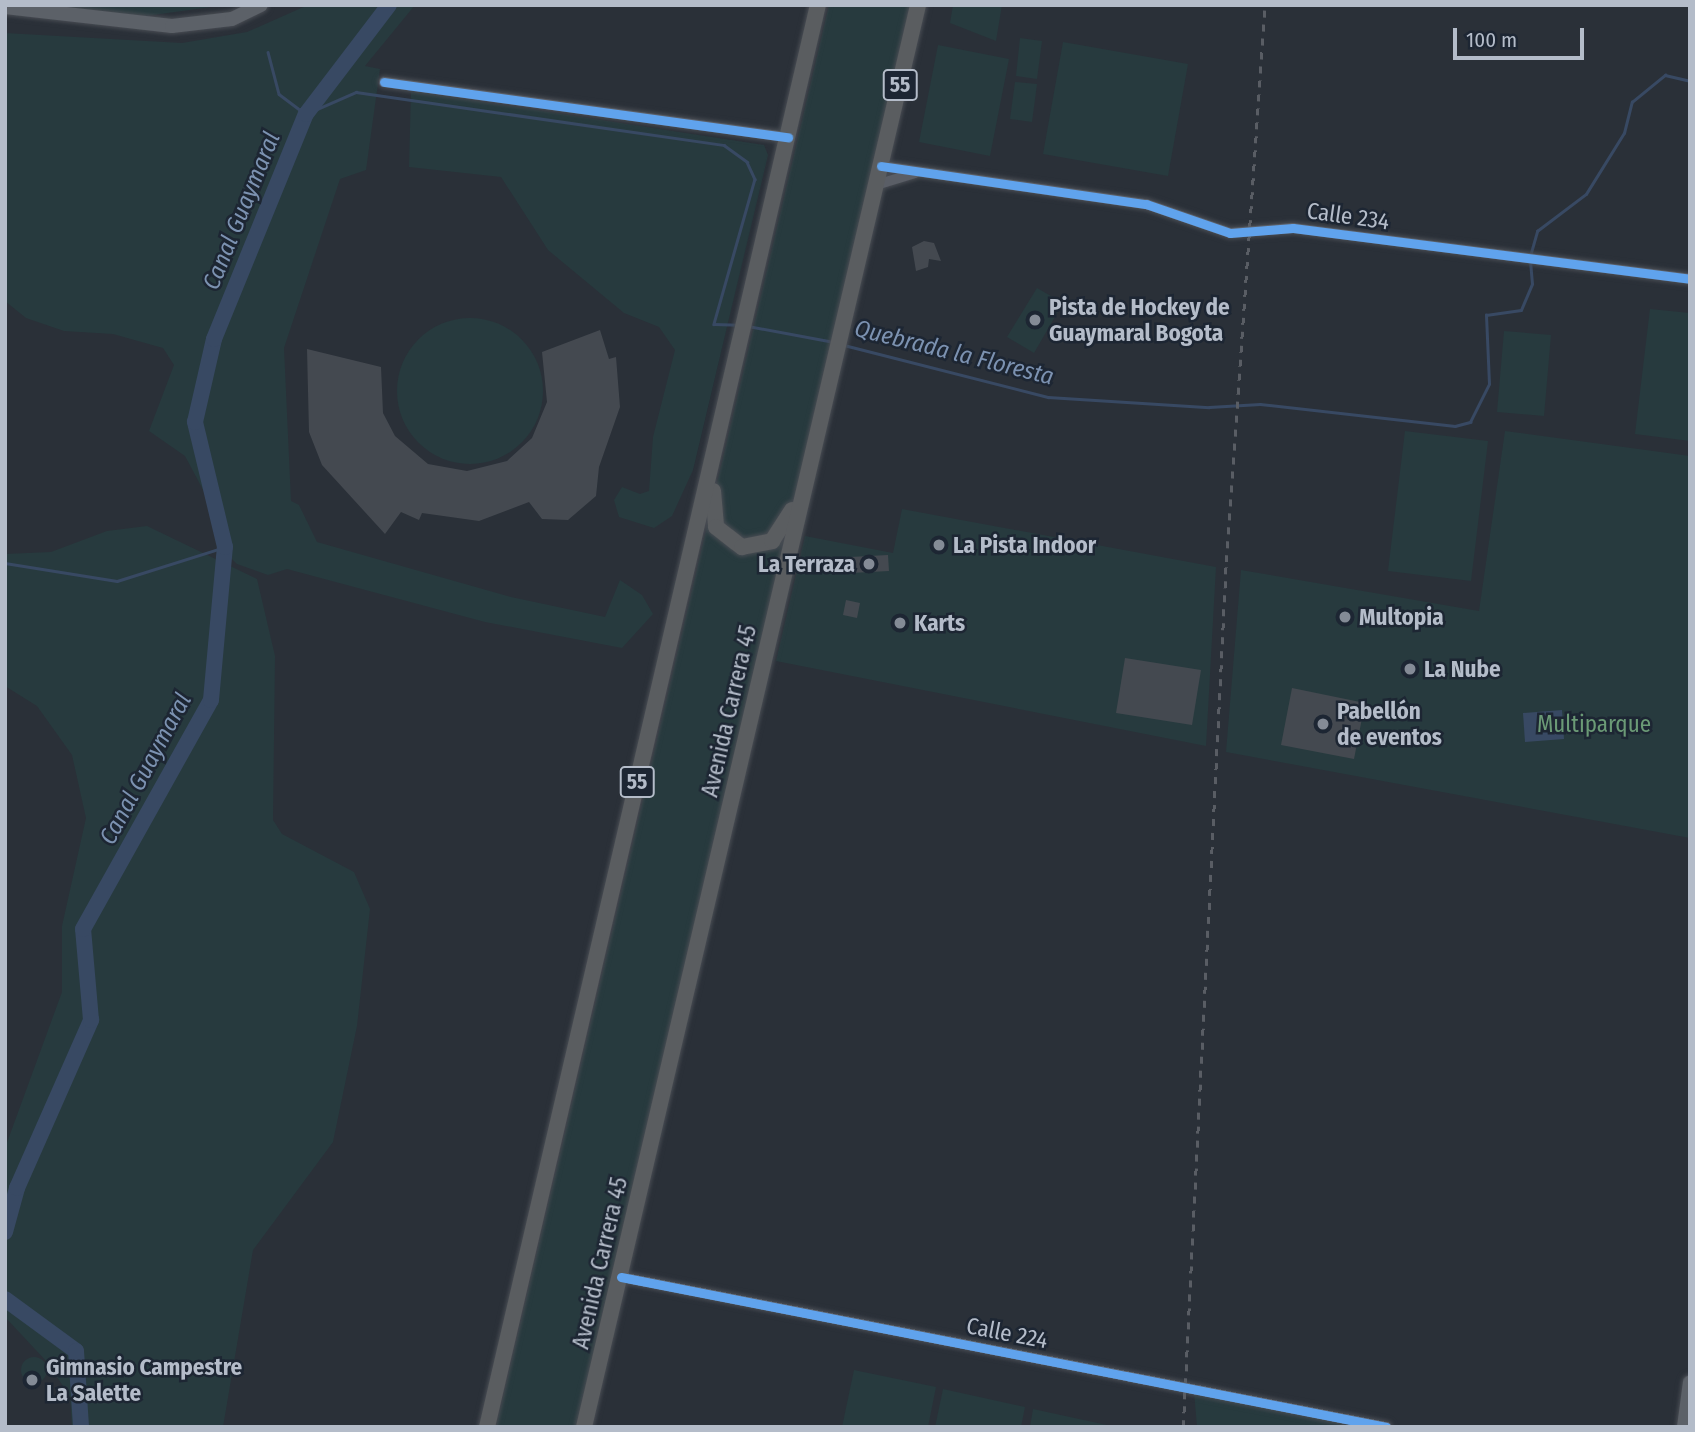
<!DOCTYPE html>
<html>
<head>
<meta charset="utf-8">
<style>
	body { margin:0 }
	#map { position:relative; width:1695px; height:1432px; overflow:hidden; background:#2a3038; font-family:"Fira Sans Condensed",sans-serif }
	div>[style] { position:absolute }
	.green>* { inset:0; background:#273a3e }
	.round { border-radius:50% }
	.water>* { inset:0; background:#384963 }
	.stream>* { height:2.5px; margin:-1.25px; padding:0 1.25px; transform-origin:1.25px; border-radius:1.25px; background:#384963 }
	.river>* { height:16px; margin:-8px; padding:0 8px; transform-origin:8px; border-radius:8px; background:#384963 }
	.building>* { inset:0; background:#444950 }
	.roads { filter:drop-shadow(0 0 2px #484c53) drop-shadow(0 0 2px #484c53) }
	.minor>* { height:10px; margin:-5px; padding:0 5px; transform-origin:5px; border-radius:5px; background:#5a5e66 }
	.major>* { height:14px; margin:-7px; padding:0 7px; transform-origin:7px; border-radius:7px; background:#5c6168 }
	.highway>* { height:16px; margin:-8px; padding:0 8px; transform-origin:8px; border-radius:8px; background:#5a5d60 }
	.rail>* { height:2.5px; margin-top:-1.25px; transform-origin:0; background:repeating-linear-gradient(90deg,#595d64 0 7px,transparent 0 14px) }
	.cycleway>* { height:9px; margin:-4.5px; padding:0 4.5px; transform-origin:4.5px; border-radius:4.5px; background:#60a3ed }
	.dots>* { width:19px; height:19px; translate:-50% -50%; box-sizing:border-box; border:4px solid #1d2633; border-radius:50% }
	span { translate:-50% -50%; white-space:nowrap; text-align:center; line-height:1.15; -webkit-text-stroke:5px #1d2633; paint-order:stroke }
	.shield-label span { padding:2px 5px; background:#1d2633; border:2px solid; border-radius:5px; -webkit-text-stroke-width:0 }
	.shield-label { font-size:21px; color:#b4bcc9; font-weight:700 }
	.street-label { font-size:23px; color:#b4bcc9 }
	.poi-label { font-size:23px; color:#b4bcc9; font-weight:700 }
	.left { translate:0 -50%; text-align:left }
	.right { translate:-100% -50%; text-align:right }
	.park-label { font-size:23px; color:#6b9a76 }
	.water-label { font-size:24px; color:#7c92b1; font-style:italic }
	.frame { position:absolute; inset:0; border:7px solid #b4bcc9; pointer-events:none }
	.scale { position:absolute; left:1453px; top:28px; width:131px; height:32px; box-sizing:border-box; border:4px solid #b4bcc9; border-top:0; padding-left:9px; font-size:21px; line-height:24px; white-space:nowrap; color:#b4bcc9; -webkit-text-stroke:5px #1d2633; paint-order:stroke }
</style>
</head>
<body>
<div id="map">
	<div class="green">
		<div style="clip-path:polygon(37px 5px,225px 5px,146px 16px)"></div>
		<div style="clip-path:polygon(308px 5px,415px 5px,365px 66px,380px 69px,366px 170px,340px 179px,284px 348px,291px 501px,299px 505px,317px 542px,511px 597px,605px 617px,620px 580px,642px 595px,653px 614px,622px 648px,485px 622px,287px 569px,268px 575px,237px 564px,220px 547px,209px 501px,185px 456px,149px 431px,174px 365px,163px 348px,113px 334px,64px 331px,26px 318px,5px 301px,5px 33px,182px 43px,247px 32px)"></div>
		<div style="clip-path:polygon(829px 5px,913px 5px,578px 1427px,496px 1427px)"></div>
		<div style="clip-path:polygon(953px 5px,1002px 5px,996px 41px,950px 23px)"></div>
		<div style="clip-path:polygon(1020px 38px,1042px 41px,1037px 79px,1016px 76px)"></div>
		<div style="clip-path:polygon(1063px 42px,1188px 64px,1168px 176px,1043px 154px)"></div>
		<div style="clip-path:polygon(938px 45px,1009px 59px,990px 156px,919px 142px)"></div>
		<div style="clip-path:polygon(1015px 82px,1037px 84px,1032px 122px,1010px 119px)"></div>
		<div style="clip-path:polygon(411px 91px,764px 145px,768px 155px,693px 470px,672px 516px,654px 528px,619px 517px,614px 500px,622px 487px,640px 494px,649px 491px,653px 437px,675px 350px,659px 327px,624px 313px,548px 250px,501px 177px,409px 167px)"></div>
		<div style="clip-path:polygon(1037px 288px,1063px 303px,1034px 353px,1007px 337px)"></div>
		<div style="clip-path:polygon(1650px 309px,1690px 313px,1690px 441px,1635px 434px)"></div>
		<div class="round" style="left:397px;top:318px;width:146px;height:146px"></div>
		<div style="clip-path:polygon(1504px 331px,1551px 335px,1544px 416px,1497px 412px)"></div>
		<div style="clip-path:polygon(1405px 431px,1488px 441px,1471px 581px,1388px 571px)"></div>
		<div style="clip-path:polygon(1505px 431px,1690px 456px,1690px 838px,1226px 752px,1241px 570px,1479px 611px)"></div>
		<div style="clip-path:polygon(902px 509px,1216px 567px,1206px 746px,776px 661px,805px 536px,893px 553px)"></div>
		<div style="clip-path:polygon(147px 526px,257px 579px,275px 656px,273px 820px,282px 834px,354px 872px,370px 909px,357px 1026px,333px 1142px,253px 1250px,223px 1427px,72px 1427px,70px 1397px,48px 1363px,5px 1317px,5px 1148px,62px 992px,62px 926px,86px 818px,72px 755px,37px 706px,5px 686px,5px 554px,51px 552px,107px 531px)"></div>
		<div class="round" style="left:21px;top:1357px;width:26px;height:26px"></div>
		<div style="clip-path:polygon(854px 1370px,936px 1387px,928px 1427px,842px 1427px)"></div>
		<div style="clip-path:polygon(943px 1389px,1025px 1407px,1021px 1427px,935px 1427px)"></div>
		<div style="clip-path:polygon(1194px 1391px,1371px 1427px,1197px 1427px)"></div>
		<div style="clip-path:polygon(1033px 1409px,1116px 1427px,1030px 1427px)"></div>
	</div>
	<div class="water">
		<div style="clip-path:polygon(1562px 710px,1564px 739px,1525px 742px,1523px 713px)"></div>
	</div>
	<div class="stream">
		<div style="left:268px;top:52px;width:43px;rotate:75.3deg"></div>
		<div style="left:279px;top:94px;width:34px;rotate:37deg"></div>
		<div style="left:306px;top:114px;width:55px;rotate:-23.7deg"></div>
		<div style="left:356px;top:92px;width:372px;rotate:8.2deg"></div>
		<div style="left:724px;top:145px;width:29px;rotate:36deg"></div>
		<div style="left:747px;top:162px;width:19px;rotate:65deg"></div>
		<div style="left:755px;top:179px;width:151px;rotate:105.8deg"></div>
		<div style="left:714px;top:324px;width:24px;rotate:2deg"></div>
		<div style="left:1530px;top:256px;width:26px;rotate:-74deg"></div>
		<div style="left:1537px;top:231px;width:61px;rotate:-37.1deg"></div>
		<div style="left:1586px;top:194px;width:72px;rotate:-58.1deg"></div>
		<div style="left:1624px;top:133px;width:32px;rotate:-76deg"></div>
		<div style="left:1632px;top:102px;width:43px;rotate:-39.3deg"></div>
		<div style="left:1665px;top:75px;width:26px;rotate:13deg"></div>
		<div style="left:748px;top:326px;width:87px;rotate:10.5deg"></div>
		<div style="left:844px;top:345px;width:211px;rotate:14.3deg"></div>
		<div style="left:1048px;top:397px;width:161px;rotate:3.6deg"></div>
		<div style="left:1209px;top:407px;width:51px;rotate:-3.4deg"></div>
		<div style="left:1260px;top:404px;width:196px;rotate:6.4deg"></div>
		<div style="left:1455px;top:426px;width:16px;rotate:-15deg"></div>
		<div style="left:1470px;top:422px;width:42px;rotate:-63.4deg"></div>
		<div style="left:1489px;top:384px;width:69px;rotate:-92.5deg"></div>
		<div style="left:1486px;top:315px;width:35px;rotate:-8deg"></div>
		<div style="left:1521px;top:310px;width:28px;rotate:-67deg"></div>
		<div style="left:1532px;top:284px;width:21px;rotate:-95deg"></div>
		<div style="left:5px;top:563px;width:113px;rotate:9.1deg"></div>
		<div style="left:117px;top:581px;width:113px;rotate:-17.5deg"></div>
	</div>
	<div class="river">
		<div style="left:5px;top:1232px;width:46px;rotate:-74.7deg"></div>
		<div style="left:17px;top:1188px;width:184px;rotate:-66.2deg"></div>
		<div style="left:91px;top:1020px;width:91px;rotate:-95deg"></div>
		<div style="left:83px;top:929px;width:262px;rotate:-60.8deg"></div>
		<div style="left:211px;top:700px;width:154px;rotate:-84.8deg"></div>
		<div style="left:225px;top:547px;width:129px;rotate:-103.5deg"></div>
		<div style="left:195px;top:422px;width:85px;rotate:-77.1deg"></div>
		<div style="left:214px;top:339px;width:243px;rotate:-67.8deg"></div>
		<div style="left:306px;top:114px;width:137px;rotate:-52.7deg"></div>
		<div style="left:5px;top:1299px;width:88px;rotate:36.2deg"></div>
		<div style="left:76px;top:1351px;width:76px;rotate:86.2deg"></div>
	</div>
	<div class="building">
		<div style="clip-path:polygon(924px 241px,934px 243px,941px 261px,929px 259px,928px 267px,916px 271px,912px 247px)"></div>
		<div style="clip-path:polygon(600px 330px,609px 359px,616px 357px,620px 407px,599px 467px,596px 496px,568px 520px,542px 519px,529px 502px,479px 521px,422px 513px,419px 520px,401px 512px,385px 534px,322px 465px,309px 432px,307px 349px,381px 367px,383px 413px,395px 436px,428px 464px,467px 471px,507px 461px,532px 438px,547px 402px,542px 352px)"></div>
		<div style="clip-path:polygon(888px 555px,889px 571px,851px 573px,850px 557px)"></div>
		<div style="clip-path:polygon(846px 600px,860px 603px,857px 618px,843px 615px)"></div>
		<div style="clip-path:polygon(1125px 658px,1201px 670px,1192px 725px,1116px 713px)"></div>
		<div style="clip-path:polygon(1292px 688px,1365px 703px,1354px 759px,1281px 745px)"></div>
	</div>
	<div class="roads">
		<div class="minor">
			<div style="left:384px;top:82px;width:408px;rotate:7.8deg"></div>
			<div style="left:881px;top:166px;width:268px;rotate:8.2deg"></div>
			<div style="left:1146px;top:204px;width:89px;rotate:19deg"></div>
			<div style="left:1230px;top:233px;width:63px;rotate:-4.5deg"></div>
			<div style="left:1293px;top:228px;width:400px;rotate:7.3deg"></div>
			<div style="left:876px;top:185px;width:41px;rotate:-17.1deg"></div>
			<div style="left:621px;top:1277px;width:780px;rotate:11.09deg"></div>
		</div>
		<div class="major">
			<div style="left:5px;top:7px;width:168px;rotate:6.5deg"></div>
			<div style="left:172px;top:26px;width:60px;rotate:-6.7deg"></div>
			<div style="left:232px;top:19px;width:32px;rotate:-26deg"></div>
			<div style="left:1684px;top:1427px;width:45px;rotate:-82.4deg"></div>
		</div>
		<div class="highway">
			<div style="left:713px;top:491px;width:36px;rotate:85deg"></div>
			<div style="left:716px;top:527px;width:33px;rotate:38deg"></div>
			<div style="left:742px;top:547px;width:31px;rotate:-11deg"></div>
			<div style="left:772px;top:541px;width:37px;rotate:-57deg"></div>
			<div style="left:487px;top:1427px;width:1460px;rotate:-76.9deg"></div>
			<div style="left:584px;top:1427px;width:1461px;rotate:-76.78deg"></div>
		</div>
	</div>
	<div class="rail">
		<div style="left:1183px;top:1427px;width:866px;rotate:-87.15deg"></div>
		<div style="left:1226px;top:562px;width:558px;rotate:-85.99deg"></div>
	</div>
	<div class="cycleway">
		<div style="left:384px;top:82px;width:408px;rotate:7.8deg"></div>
		<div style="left:881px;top:166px;width:268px;rotate:8.2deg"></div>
		<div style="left:1146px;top:204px;width:89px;rotate:19deg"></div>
		<div style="left:1230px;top:233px;width:63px;rotate:-4.5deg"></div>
		<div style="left:1293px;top:228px;width:400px;rotate:7.3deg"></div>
		<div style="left:621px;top:1277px;width:780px;rotate:11.09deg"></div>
	</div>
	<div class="dots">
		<div style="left:1035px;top:320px;background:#848b96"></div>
		<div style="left:939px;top:545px;background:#848b96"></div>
		<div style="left:869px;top:564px;background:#848b96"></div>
		<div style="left:1345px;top:617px;background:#848b96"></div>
		<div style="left:900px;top:623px;background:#848b96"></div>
		<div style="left:1410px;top:669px;background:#848b96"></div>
		<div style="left:1323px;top:724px;background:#848b96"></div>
		<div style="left:32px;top:1380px;background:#848b96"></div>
	</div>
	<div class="shield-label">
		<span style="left:900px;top:85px">55</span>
		<span style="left:637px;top:782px">55</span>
	</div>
	<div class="street-label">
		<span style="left:1348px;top:216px;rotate:8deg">Calle 234</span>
		<span style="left:729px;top:711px;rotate:-77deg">Avenida Carrera 45</span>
		<span style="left:600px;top:1263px;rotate:-77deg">Avenida Carrera 45</span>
		<span style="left:1007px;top:1333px;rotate:11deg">Calle 224</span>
	</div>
	<div class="poi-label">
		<span class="left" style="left:1049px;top:320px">Pista de Hockey de<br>Guaymaral Bogota</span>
		<span class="left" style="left:953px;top:545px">La Pista Indoor</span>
		<span class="right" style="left:855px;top:564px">La Terraza</span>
		<span class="left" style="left:1359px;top:617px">Multopia</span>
		<span class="left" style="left:914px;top:623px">Karts</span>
		<span class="left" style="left:1424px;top:669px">La Nube</span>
		<span class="left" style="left:1337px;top:724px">Pabellón<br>de eventos</span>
		<span class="left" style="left:46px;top:1380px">Gimnasio Campestre<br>La Salette</span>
	</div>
	<div class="park-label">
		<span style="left:1594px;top:724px">Multiparque</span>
	</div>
	<div class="water-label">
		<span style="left:242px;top:211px;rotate:-68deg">Canal Guaymaral</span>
		<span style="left:954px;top:353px;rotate:14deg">Quebrada la Floresta</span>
		<span style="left:146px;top:769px;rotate:-62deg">Canal Guaymaral</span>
	</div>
	<div class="frame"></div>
	<div class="scale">100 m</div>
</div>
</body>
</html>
